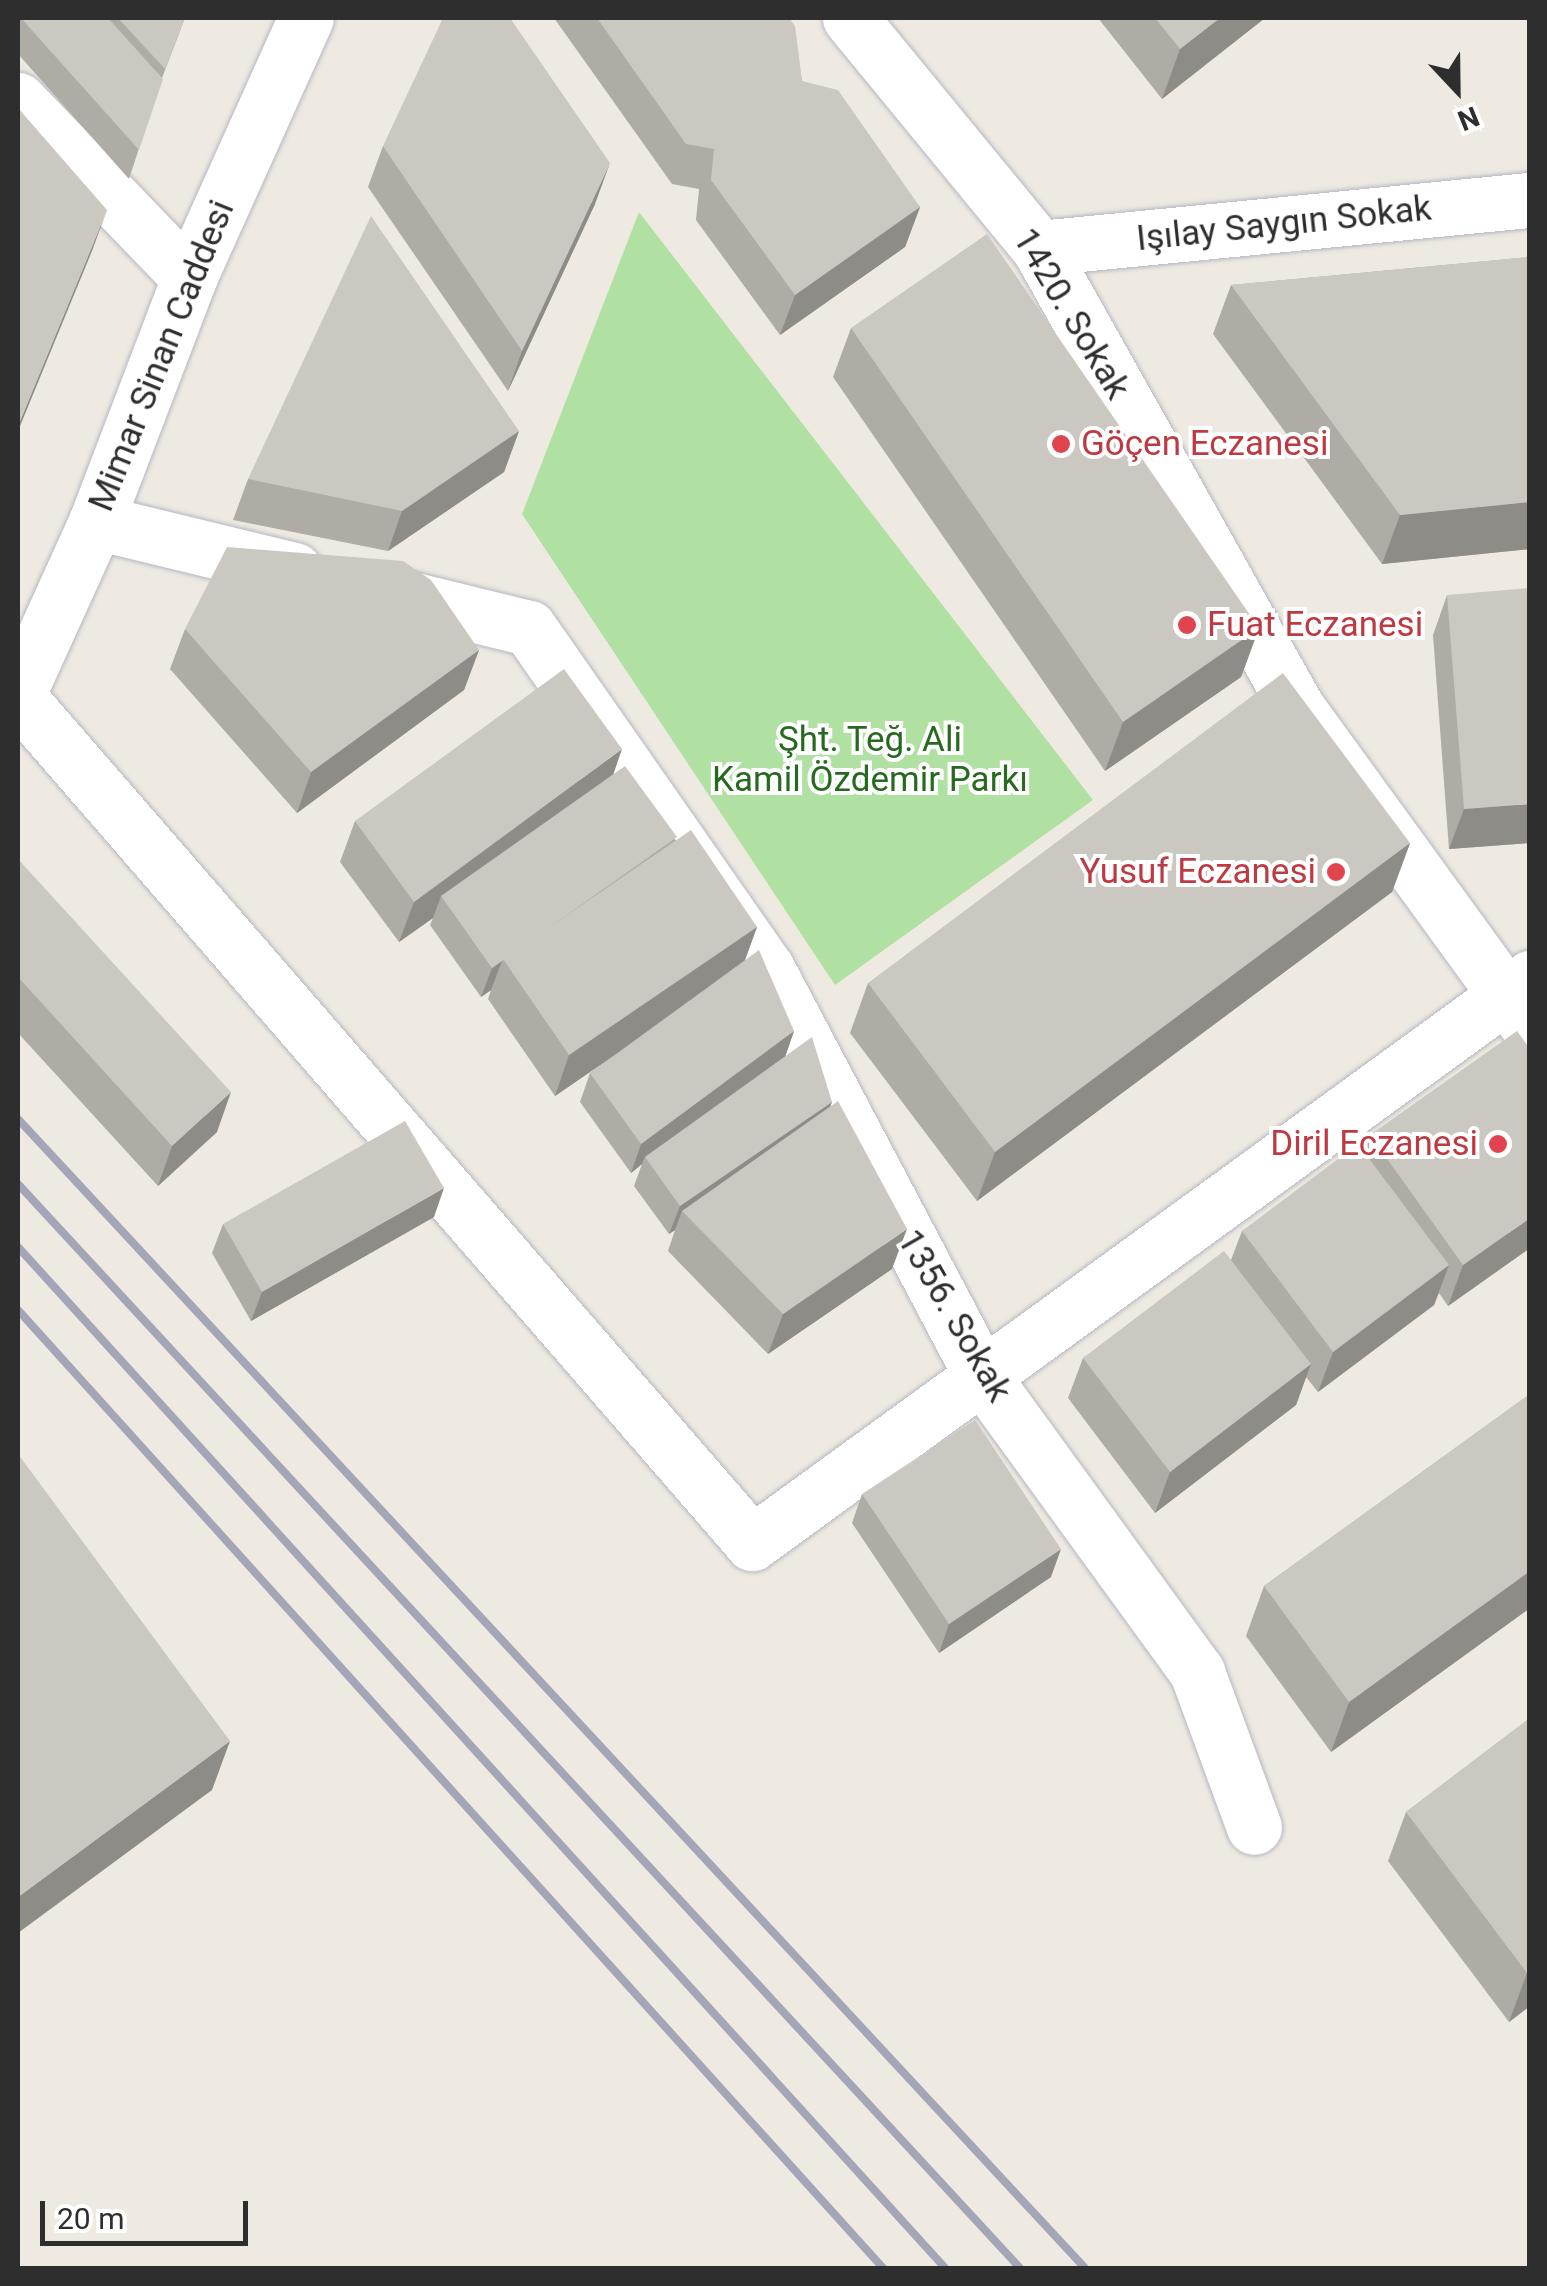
<!DOCTYPE html>
<html>
<head>
<meta charset="utf-8">
<style>
	body { margin:0 }
	#map { position:relative; width:1547px; height:2286px; overflow:hidden; background:#eeeae2; font-family:Roboto,sans-serif }
	div>[style] { position:absolute }
	.green>* { inset:0; background:#b1e1a2 }
	.roads { filter:drop-shadow(0 0 2px #b5b6c0) drop-shadow(0 0 2px #b5b6c0) }
	.minor>* { height:55px; margin:-27.5px; padding:0 27.5px; transform-origin:27.5px; border-radius:27.5px; background:#fff }
	.rail>* { height:8px; margin:-4px; padding:0 4px; transform-origin:4px; border-radius:4px; background:#a4a5b7 }
	.wall>* { inset:0; background:#aeaca5 }
	.shaded-wall>* { inset:0; background:#8d8c86 }
	.building>* { inset:0; background:#cac8c0 }
	.dots>* { width:28px; height:28px; translate:-50% -50%; box-sizing:border-box; border:5px solid #fff; border-radius:50% }
	span { translate:-50% -50%; white-space:nowrap; text-align:center; line-height:1.15; -webkit-text-stroke:8px #fff; paint-order:stroke }
	.street-label { font-size:35px; color:#2e2e2e }
	.health-label { font-size:35px; color:#be3a42 }
	.left { translate:0 -50%; text-align:left }
	.right { translate:-100% -50%; text-align:right }
	.park-label { font-size:35px; color:#286920 }
	.frame { position:absolute; inset:0; border:20px solid #2e2e2e; pointer-events:none }
	.north { position:absolute; left:1407px; top:40px; width:100px; height:100px; -webkit-text-stroke:8px #fff; paint-order:stroke; rotate:158deg; font-size:28px; font-weight:700; line-height:40px; text-align:center; color:#2e2e2e }
	.north::after { content:''; display:block; margin:auto; width:35px; height:45px; background:#2e2e2e; clip-path:polygon(50% 0,100% 100%,50% 72%,0 100%) }
	.scale { position:absolute; left:40px; top:2201px; width:208px; height:45px; box-sizing:border-box; border:5px solid #2e2e2e; border-top:0; padding-left:12px; font-size:30px; line-height:35px; white-space:nowrap; color:#2e2e2e; -webkit-text-stroke:8px #fff; paint-order:stroke }
</style>
</head>
<body>
<div id="map">
	<div class="green">
		<div style="clip-path:polygon(639px 212px,1093px 800px,835px 985px,522px 514px)"></div>
	</div>
	<div class="roads">
		<div class="minor">
			<div style="left:850px;top:18px;width:298px;rotate:50.6deg"></div>
			<div style="left:1039px;top:248px;width:527px;rotate:60.71deg"></div>
			<div style="left:1297px;top:708px;width:397px;rotate:54deg"></div>
			<div style="left:18px;top:100px;width:247px;rotate:46.1deg"></div>
			<div style="left:1039px;top:248px;width:493px;rotate:-5.6deg"></div>
			<div style="left:96px;top:522px;width:204px;rotate:13.6deg"></div>
			<div style="left:378px;top:591px;width:155px;rotate:13.8deg"></div>
			<div style="left:529px;top:628px;width:416px;rotate:55.1deg"></div>
			<div style="left:767px;top:969px;width:460px;rotate:62.2deg"></div>
			<div style="left:982px;top:1376px;width:366px;rotate:54deg"></div>
			<div style="left:1197px;top:1672px;width:165px;rotate:69.8deg"></div>
			<div style="left:18px;top:694px;width:189px;rotate:-65.6deg"></div>
			<div style="left:96px;top:522px;width:261px;rotate:-69.1deg"></div>
			<div style="left:189px;top:278px;width:285px;rotate:-65.8deg"></div>
			<div style="left:18px;top:697px;width:1120px;rotate:49.05deg"></div>
			<div style="left:752px;top:1543px;width:962px;rotate:-35.99deg"></div>
		</div>
	</div>
	<div class="rail">
		<div style="left:18px;top:1119px;width:1568px;rotate:47.12deg"></div>
		<div style="left:18px;top:1184px;width:1476px;rotate:47.25deg"></div>
		<div style="left:18px;top:1247px;width:1379px;rotate:47.76deg"></div>
		<div style="left:18px;top:1310px;width:1291px;rotate:47.92deg"></div>
	</div>
	<div class="wall">
		<div style="clip-path:polygon(18px 18px,185px 18px,162px 78px,129px 179px,18px 54px)"></div>
		<div style="clip-path:polygon(554px 18px,789px 18px,802px 81px,920px 207px,905px 247px,780px 335px,696px 220px,699px 189px,672px 184px)"></div>
		<div style="clip-path:polygon(1098px 18px,1265px 18px,1162px 99px)"></div>
		<div style="clip-path:polygon(383px 146px,595px 204px,508px 391px,368px 187px)"></div>
		<div style="clip-path:polygon(1530px 257px,1530px 549px,1382px 564px,1213px 334px,1231px 285px)"></div>
		<div style="clip-path:polygon(851px 328px,1259px 628px,1241px 677px,1105px 771px,833px 377px)"></div>
		<div style="clip-path:polygon(519px 431px,504px 472px,388px 551px,233px 520px,248px 479px)"></div>
		<div style="clip-path:polygon(1447px 595px,1530px 843px,1449px 849px,1433px 635px)"></div>
		<div style="clip-path:polygon(185px 629px,479px 650px,464px 690px,297px 813px,170px 669px)"></div>
		<div style="clip-path:polygon(614px 774px,757px 927px,745px 960px,794px 1031px,785px 1057px,832px 1102px,830px 1106px,892px 1269px,768px 1354px,668px 1251px,675px 1230px,669px 1234px,634px 1186px,642px 1164px,631px 1173px,580px 1102px,590px 1073px,626px 1047px,555px 1096px,488px 999px,491px 990px,481px 997px,430px 925px,433px 918px,399px 942px,340px 862px,355px 821px)"></div>
		<div style="clip-path:polygon(1410px 843px,1392px 892px,977px 1201px,850px 1033px,868px 983px)"></div>
		<div style="clip-path:polygon(18px 859px,217px 1132px,158px 1186px,18px 1033px)"></div>
		<div style="clip-path:polygon(1370px 1135px,1530px 1248px,1448px 1306px,1439px 1293px,1434px 1305px,1318px 1392px,1306px 1377px,1296px 1405px,1155px 1513px,1068px 1398px,1083px 1358px,1231px 1260px,1242px 1231px,1364px 1152px)"></div>
		<div style="clip-path:polygon(434px 1217px,251px 1321px,212px 1253px,223px 1224px)"></div>
		<div style="clip-path:polygon(1530px 1394px,1530px 1608px,1331px 1752px,1246px 1636px,1264px 1586px)"></div>
		<div style="clip-path:polygon(862px 1494px,1051px 1577px,939px 1653px,852px 1523px)"></div>
		<div style="clip-path:polygon(1530px 1718px,1530px 2006px,1509px 2022px,1388px 1861px,1406px 1812px)"></div>
	</div>
	<div class="shaded-wall">
		<div style="clip-path:polygon(1220px 18px,1265px 18px,1162px 99px,1180px 49px)"></div>
		<div style="clip-path:polygon(610px 163px,595px 204px,508px 391px,522px 351px)"></div>
		<div style="clip-path:polygon(920px 207px,905px 247px,780px 335px,795px 295px)"></div>
		<div style="clip-path:polygon(107px 210px,92px 251px,18px 431px,18px 426px)"></div>
		<div style="clip-path:polygon(519px 431px,504px 472px,388px 551px,402px 511px)"></div>
		<div style="clip-path:polygon(1530px 502px,1530px 549px,1382px 564px,1400px 515px)"></div>
		<div style="clip-path:polygon(1259px 628px,1241px 677px,1105px 771px,1123px 722px)"></div>
		<div style="clip-path:polygon(479px 650px,464px 690px,297px 813px,311px 772px)"></div>
		<div style="clip-path:polygon(622px 749px,608px 790px,441px 896px,433px 918px,399px 942px,414px 902px)"></div>
		<div style="clip-path:polygon(1530px 804px,1530px 843px,1449px 849px,1464px 809px)"></div>
		<div style="clip-path:polygon(1410px 843px,1392px 892px,977px 1201px,995px 1152px)"></div>
		<div style="clip-path:polygon(757px 927px,742px 968px,555px 1096px,569px 1055px)"></div>
		<div style="clip-path:polygon(502px 961px,491px 990px,481px 997px,492px 968px)"></div>
		<div style="clip-path:polygon(794px 1031px,784px 1060px,645px 1157px,642px 1164px,631px 1173px,641px 1144px)"></div>
		<div style="clip-path:polygon(231px 1092px,217px 1132px,158px 1186px,172px 1146px)"></div>
		<div style="clip-path:polygon(832px 1102px,821px 1131px,682px 1211px,675px 1230px,669px 1234px,680px 1206px)"></div>
		<div style="clip-path:polygon(444px 1188px,434px 1217px,251px 1321px,262px 1292px)"></div>
		<div style="clip-path:polygon(1530px 1218px,1530px 1248px,1448px 1306px,1463px 1265px)"></div>
		<div style="clip-path:polygon(907px 1229px,892px 1269px,768px 1354px,783px 1314px)"></div>
		<div style="clip-path:polygon(1449px 1265px,1434px 1305px,1318px 1392px,1333px 1352px)"></div>
		<div style="clip-path:polygon(1311px 1364px,1296px 1405px,1155px 1513px,1170px 1472px)"></div>
		<div style="clip-path:polygon(1061px 1549px,1051px 1577px,939px 1653px,949px 1624px)"></div>
		<div style="clip-path:polygon(1530px 1571px,1530px 1608px,1331px 1752px,1349px 1702px)"></div>
		<div style="clip-path:polygon(230px 1741px,212px 1790px,18px 1933px,18px 1897px)"></div>
		<div style="clip-path:polygon(1530px 1970px,1530px 2006px,1509px 2022px,1527px 1973px)"></div>
	</div>
	<div class="building">
		<div style="clip-path:polygon(21px 18px,108px 18px,163px 79px,139px 150px)"></div>
		<div style="clip-path:polygon(118px 18px,185px 18px,165px 69px)"></div>
		<div style="clip-path:polygon(443px 18px,510px 18px,610px 163px,522px 351px,383px 146px)"></div>
		<div style="clip-path:polygon(597px 18px,789px 18px,795px 26px,802px 81px,838px 90px,920px 207px,795px 295px,711px 180px,714px 149px,686px 144px)"></div>
		<div style="clip-path:polygon(1155px 18px,1220px 18px,1180px 49px)"></div>
		<div style="clip-path:polygon(18px 108px,107px 210px,18px 426px)"></div>
		<div style="clip-path:polygon(371px 216px,519px 431px,402px 511px,248px 479px)"></div>
		<div style="clip-path:polygon(987px 234px,1259px 628px,1123px 722px,851px 328px)"></div>
		<div style="clip-path:polygon(1530px 257px,1530px 502px,1400px 515px,1231px 285px)"></div>
		<div style="clip-path:polygon(227px 547px,403px 561px,431px 580px,479px 650px,311px 772px,185px 629px)"></div>
		<div style="clip-path:polygon(1530px 588px,1530px 804px,1464px 809px,1447px 595px)"></div>
		<div style="clip-path:polygon(564px 669px,622px 749px,414px 902px,355px 821px)"></div>
		<div style="clip-path:polygon(1283px 673px,1410px 843px,995px 1152px,868px 983px)"></div>
		<div style="clip-path:polygon(625px 766px,677px 837px,492px 968px,441px 896px)"></div>
		<div style="clip-path:polygon(691px 830px,757px 927px,569px 1055px,503px 959px)"></div>
		<div style="clip-path:polygon(18px 859px,231px 1092px,172px 1146px,18px 977px)"></div>
		<div style="clip-path:polygon(759px 950px,794px 1031px,641px 1144px,590px 1073px)"></div>
		<div style="clip-path:polygon(1517px 1031px,1530px 1049px,1530px 1218px,1463px 1265px,1370px 1135px)"></div>
		<div style="clip-path:polygon(812px 1037px,832px 1102px,680px 1206px,645px 1157px)"></div>
		<div style="clip-path:polygon(838px 1101px,907px 1229px,783px 1314px,682px 1211px)"></div>
		<div style="clip-path:polygon(405px 1121px,444px 1188px,262px 1292px,223px 1224px)"></div>
		<div style="clip-path:polygon(1358px 1144px,1449px 1265px,1333px 1352px,1242px 1231px)"></div>
		<div style="clip-path:polygon(1224px 1251px,1311px 1364px,1170px 1472px,1083px 1358px)"></div>
		<div style="clip-path:polygon(1530px 1394px,1530px 1571px,1349px 1702px,1264px 1586px)"></div>
		<div style="clip-path:polygon(975px 1420px,1061px 1549px,949px 1624px,862px 1494px)"></div>
		<div style="clip-path:polygon(18px 1454px,230px 1741px,18px 1897px)"></div>
		<div style="clip-path:polygon(1530px 1718px,1530px 1970px,1527px 1973px,1406px 1812px)"></div>
	</div>
	<div class="dots">
		<div style="left:1061px;top:444px;background:#e0444e"></div>
		<div style="left:1187px;top:625px;background:#e0444e"></div>
		<div style="left:1336px;top:872px;background:#e0444e"></div>
		<div style="left:1498px;top:1144px;background:#e0444e"></div>
	</div>
	<div class="street-label">
		<span style="left:1284px;top:224px;rotate:-6deg">Işılay Saygın Sokak</span>
		<span style="left:1071px;top:314px;rotate:59deg">1420. Sokak</span>
		<span style="left:162px;top:356px;rotate:-68deg">Mimar Sinan Caddesi</span>
		<span style="left:954px;top:1316px;rotate:60deg">1356. Sokak</span>
	</div>
	<div class="health-label">
		<span class="left" style="left:1081px;top:444px">Göçen Eczanesi</span>
		<span class="left" style="left:1207px;top:625px">Fuat Eczanesi</span>
		<span class="right" style="left:1316px;top:872px">Yusuf Eczanesi</span>
		<span class="right" style="left:1478px;top:1144px">Diril Eczanesi</span>
	</div>
	<div class="park-label">
		<span style="left:870px;top:760px">Şht. Teğ. Ali<br>Kamil Özdemir Parkı</span>
	</div>
	<div class="frame"></div>
	<div class="north">N</div>
	<div class="scale">20 m</div>
</div>
</body>
</html>
